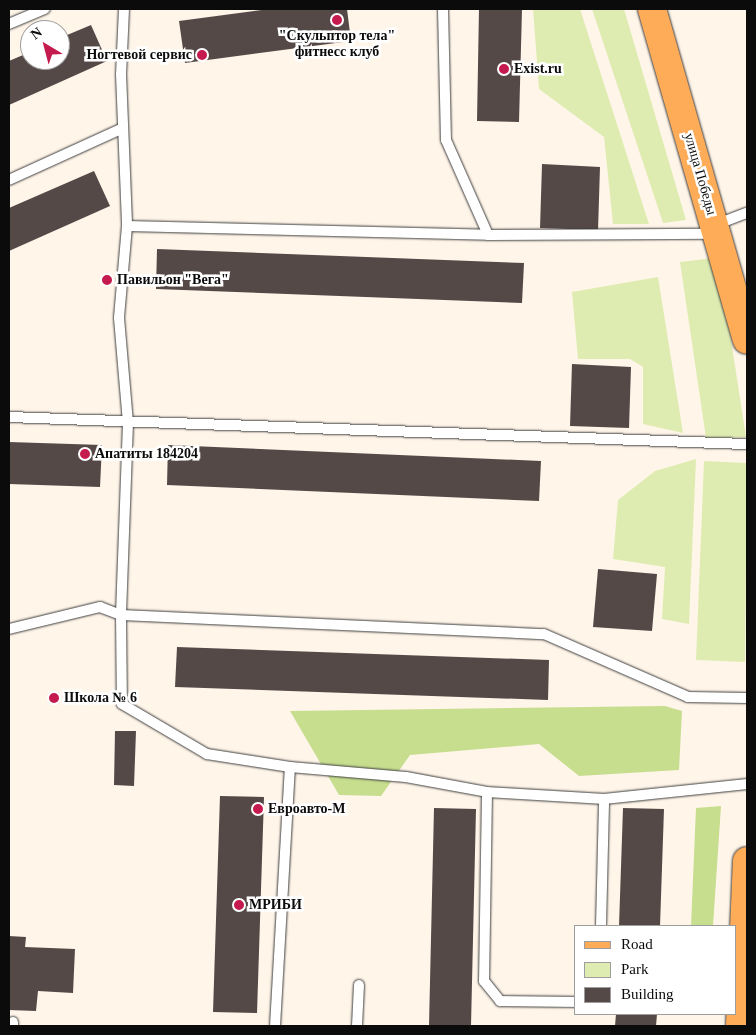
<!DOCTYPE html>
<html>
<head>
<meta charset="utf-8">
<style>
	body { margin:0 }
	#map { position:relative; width:756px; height:1035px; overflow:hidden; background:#fff5e9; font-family:"Times New Roman",serif }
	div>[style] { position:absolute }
	.green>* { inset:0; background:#dfecb1 }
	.forest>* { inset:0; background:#c7de8f }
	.building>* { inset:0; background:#554947 }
	.roads { filter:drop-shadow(0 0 1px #3e3e3e) drop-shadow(0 0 1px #3e3e3e) }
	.lane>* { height:10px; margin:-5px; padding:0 5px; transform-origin:5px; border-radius:5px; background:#fff }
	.primary>* { height:28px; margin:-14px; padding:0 14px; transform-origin:14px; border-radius:14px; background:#ffac59 }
	.dots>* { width:14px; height:14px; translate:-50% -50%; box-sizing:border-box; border:2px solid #fff; border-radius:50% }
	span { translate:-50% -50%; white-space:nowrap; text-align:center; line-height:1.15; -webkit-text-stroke:5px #fff; paint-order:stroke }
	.poi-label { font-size:14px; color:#0b0b0b; font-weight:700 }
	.right { translate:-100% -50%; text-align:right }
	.left { translate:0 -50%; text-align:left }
	.street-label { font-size:14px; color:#0b0b0b }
	.frame { position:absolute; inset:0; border:10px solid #0b0b0b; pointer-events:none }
	.legend { position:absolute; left:574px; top:925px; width:162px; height:90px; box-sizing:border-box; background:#fff; border:1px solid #9d9d9d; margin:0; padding:6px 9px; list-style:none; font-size:15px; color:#0b0b0b }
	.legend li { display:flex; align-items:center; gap:10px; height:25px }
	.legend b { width:25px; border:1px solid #9d9d9d }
	.north { position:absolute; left:20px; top:20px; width:50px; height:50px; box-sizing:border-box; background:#fff; border:1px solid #9d9d9d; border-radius:50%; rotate:323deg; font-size:14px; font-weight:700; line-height:20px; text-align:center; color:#0b0b0b }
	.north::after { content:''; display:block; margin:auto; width:18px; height:22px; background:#c51a4e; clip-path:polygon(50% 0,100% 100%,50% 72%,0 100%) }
</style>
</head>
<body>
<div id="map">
	<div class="green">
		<div style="clip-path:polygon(533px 9px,580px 9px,649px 224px,613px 224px,604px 137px,539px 89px)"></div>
		<div style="clip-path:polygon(592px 9px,624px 9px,686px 220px,663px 223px)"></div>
		<div style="clip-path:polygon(714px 258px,725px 301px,746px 437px,706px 438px,680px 262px)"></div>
		<div style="clip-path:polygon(658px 277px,683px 433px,643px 424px,643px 367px,630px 359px,578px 359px,572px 292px)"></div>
		<div style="clip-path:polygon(696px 459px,689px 624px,662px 619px,665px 567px,613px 559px,618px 500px,655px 471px)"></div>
		<div style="clip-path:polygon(704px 461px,747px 463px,745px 662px,696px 660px)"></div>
	</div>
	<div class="forest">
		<div style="clip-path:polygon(665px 706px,682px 711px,679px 770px,579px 776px,539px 744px,410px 755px,381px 796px,339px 795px,290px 711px)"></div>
		<div style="clip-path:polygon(721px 806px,713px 926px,691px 926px,696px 808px)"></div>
	</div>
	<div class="building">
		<div style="clip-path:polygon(269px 9px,347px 9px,351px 41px,185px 63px,179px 21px)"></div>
		<div style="clip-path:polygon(479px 9px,522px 9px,519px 122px,477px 121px)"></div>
		<div style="clip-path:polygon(91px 25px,107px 61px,9px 105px,9px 61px,30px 52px,30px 60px,60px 60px,60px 38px)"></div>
		<div style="clip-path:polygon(542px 164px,600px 167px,598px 230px,540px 228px)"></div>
		<div style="clip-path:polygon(94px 171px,110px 206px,9px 251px,9px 208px)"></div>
		<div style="clip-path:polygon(157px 249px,524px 263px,522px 303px,156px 289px)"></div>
		<div style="clip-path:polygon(572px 364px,631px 367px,629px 428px,570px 426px)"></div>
		<div style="clip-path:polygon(9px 442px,102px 445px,100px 487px,9px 484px)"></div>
		<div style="clip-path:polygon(168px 445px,541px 461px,539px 501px,167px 485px)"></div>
		<div style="clip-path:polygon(598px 569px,657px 574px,652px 631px,593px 627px)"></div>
		<div style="clip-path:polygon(177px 647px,549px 660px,548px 700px,175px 687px)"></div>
		<div style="clip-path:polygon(115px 731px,136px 731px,134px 786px,114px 785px)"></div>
		<div style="clip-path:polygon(220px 796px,264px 797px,257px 1013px,213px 1012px)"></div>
		<div style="clip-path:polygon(434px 808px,476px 809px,471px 1026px,429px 1026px)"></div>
		<div style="clip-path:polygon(623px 808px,664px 809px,660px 926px,619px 926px)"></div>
		<div style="clip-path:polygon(9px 936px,26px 937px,25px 947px,75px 949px,73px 993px,38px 991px,36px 1011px,9px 1010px)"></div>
		<div style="clip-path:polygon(616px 1014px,657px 1014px,656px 1026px,615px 1026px)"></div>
	</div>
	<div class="roads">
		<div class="lane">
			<div style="left:124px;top:9px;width:65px;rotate:92.6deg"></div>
			<div style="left:121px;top:74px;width:152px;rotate:87.7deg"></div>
			<div style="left:127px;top:226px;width:92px;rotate:95deg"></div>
			<div style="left:119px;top:318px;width:105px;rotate:85.1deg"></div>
			<div style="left:128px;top:423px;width:192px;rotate:92.1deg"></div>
			<div style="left:121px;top:615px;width:423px;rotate:2.6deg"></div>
			<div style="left:544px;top:634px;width:157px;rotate:23.6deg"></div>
			<div style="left:688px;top:697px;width:59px;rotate:1deg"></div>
			<div style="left:443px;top:9px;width:131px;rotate:88.7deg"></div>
			<div style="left:446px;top:140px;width:104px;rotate:66.1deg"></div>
			<div style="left:9px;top:24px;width:39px;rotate:-23deg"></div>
			<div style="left:9px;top:180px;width:125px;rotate:-24.5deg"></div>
			<div style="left:715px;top:225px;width:34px;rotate:-21deg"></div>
			<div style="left:127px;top:226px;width:361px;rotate:1.4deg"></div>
			<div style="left:488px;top:235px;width:226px;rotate:-0.3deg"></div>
			<div style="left:9px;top:417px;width:738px;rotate:2.1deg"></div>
			<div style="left:9px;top:629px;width:94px;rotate:-13.6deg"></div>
			<div style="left:100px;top:607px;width:22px;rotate:21deg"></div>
			<div style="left:121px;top:615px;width:89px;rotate:89.4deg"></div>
			<div style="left:122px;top:704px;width:99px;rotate:30.5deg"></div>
			<div style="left:207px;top:754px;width:84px;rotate:8.9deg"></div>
			<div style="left:487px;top:792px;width:117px;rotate:3.4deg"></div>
			<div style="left:601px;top:926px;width:127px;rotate:-88.6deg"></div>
			<div style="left:604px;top:799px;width:144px;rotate:-6deg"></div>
			<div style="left:13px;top:1026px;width:4px;rotate:-90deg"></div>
			<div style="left:275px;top:1026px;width:259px;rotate:-86.7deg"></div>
			<div style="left:290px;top:767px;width:116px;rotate:4.9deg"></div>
			<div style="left:406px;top:777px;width:82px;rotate:10.5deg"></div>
			<div style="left:487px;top:792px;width:189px;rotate:90.9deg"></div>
			<div style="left:484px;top:981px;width:26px;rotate:51deg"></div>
			<div style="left:500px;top:1001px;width:75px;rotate:0.8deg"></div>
			<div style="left:357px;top:1026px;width:41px;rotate:-87.2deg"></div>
		</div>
		<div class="primary">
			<div style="left:652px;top:9px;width:344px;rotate:74deg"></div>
			<div style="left:740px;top:1026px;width:165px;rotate:-87.6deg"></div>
		</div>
	</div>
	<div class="dots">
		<div style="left:337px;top:20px;background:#c51a4e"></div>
		<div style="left:202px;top:55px;background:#c51a4e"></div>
		<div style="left:504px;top:69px;background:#c51a4e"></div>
		<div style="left:107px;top:280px;background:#c51a4e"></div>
		<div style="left:85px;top:454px;background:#c51a4e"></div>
		<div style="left:54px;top:698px;background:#c51a4e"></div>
		<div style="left:258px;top:809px;background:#c51a4e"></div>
		<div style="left:239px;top:905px;background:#c51a4e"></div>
	</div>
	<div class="poi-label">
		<span style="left:337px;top:44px">"Скульптор тела"<br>фитнесс клуб</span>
		<span class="right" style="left:192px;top:55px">Ногтевой сервис</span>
		<span class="left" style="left:514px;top:69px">Exist.ru</span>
		<span class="left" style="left:117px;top:280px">Павильон "Вега"</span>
		<span class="left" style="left:95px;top:454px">Апатиты 184204</span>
		<span class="left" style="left:64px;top:698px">Школа № 6</span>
		<span class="left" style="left:268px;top:809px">Евроавто-М</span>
		<span class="left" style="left:249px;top:905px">МРИБИ</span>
	</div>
	<div class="street-label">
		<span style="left:700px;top:174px;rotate:74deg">улица Победы</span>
	</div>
	<div class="frame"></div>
	<ul class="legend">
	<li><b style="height:6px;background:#ffac59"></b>Road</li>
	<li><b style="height:14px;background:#dfecb1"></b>Park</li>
	<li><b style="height:14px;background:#554947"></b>Building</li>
	</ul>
	<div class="north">N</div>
</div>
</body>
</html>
